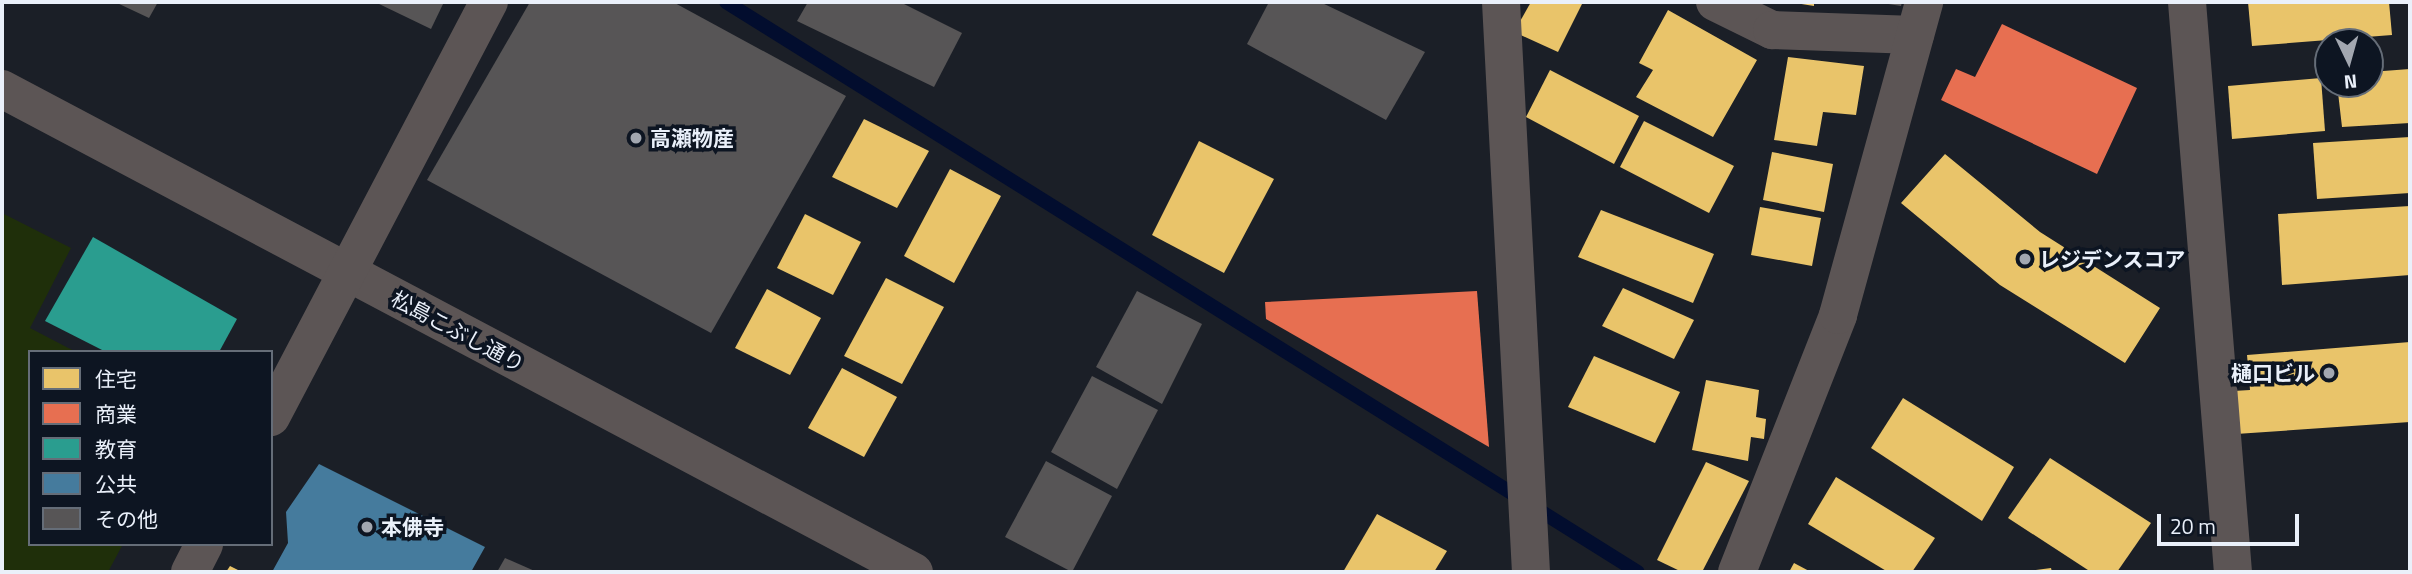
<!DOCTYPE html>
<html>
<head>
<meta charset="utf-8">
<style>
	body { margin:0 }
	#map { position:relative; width:2412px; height:574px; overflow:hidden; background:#1b1f27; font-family:"Titillium Web","Noto Sans JP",sans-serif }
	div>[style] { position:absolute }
	.green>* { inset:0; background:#1f2f0a }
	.homes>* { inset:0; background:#e9c46a }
	.shops>* { inset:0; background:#e76f51 }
	.schools>* { inset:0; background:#2a9d8f }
	.public>* { inset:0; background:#457b9d }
	.stream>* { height:14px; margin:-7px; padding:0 7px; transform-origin:7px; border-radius:7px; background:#020d2e }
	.building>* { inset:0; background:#575556 }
	.minor>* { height:38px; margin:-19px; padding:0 19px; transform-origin:19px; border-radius:19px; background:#5c5555 }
	.dots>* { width:19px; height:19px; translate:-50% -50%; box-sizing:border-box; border:4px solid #0d1522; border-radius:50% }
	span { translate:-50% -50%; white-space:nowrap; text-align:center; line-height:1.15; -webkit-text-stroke:7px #0d1522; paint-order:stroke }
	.poi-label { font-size:21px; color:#eaf0fa; font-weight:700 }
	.left { translate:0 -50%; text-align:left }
	.right { translate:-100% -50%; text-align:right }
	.street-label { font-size:21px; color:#eaf0fa }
	.frame { position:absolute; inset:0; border:4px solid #eaf0fa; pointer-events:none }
	.legend { position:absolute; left:28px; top:350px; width:245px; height:196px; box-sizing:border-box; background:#0d1522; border:2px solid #656d78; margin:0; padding:9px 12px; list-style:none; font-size:21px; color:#eaf0fa }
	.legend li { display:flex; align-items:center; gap:14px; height:35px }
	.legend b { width:35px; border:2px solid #656d78 }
	.north { position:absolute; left:2314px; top:28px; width:70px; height:70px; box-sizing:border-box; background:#0d1522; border:2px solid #656d78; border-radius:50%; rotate:175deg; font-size:19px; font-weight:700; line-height:28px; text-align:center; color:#eaf0fa }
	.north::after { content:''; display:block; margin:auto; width:24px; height:32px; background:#a2a7b0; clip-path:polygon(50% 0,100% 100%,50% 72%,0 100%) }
	.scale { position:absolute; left:2157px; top:514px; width:142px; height:32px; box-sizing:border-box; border:4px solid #eaf0fa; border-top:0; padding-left:9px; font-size:21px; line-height:24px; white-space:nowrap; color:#eaf0fa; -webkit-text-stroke:5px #0d1522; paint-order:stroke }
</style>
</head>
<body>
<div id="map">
	<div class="green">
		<div style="clip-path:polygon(2px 213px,71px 248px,30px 328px,76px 352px,30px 352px,30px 544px,123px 544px,108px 572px,2px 572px)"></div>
	</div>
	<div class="homes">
		<div style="clip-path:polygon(1531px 2px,1583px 2px,1558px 52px,1514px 32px)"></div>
		<div style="clip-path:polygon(1789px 2px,1814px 2px,1814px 6px)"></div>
		<div style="clip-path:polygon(2248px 2px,2389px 2px,2392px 35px,2252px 46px)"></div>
		<div style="clip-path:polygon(1668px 10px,1757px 60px,1713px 137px,1636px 97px,1653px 70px,1639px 63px)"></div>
		<div style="clip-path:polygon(1788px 57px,1864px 66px,1856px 115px,1823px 112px,1817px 146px,1774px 140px)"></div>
		<div style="clip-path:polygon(2410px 69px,2410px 123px,2342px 127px,2337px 84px,2370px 84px,2370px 72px)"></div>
		<div style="clip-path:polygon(1550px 70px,1639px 116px,1614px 164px,1526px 117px)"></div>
		<div style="clip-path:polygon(2321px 78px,2325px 131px,2232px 139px,2228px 86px)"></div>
		<div style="clip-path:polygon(864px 119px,929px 151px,897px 208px,832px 177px)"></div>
		<div style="clip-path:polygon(1644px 121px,1734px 166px,1709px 213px,1620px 167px)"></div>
		<div style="clip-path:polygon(2410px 137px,2410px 193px,2317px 199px,2313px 143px)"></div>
		<div style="clip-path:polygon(1199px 141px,1274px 179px,1224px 273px,1152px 235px)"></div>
		<div style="clip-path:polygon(1772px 152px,1833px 164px,1824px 212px,1763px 200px)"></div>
		<div style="clip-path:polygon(1945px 154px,2040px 232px,2160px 308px,2125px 363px,2000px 285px,1901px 203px)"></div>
		<div style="clip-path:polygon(950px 169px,1001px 196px,954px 283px,904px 256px)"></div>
		<div style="clip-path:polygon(2410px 206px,2410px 275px,2282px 285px,2278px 214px)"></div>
		<div style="clip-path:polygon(1760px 207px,1821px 218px,1812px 266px,1751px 255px)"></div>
		<div style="clip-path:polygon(1601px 210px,1714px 254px,1693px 303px,1578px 257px)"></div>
		<div style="clip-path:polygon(805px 214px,861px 242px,833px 295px,777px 268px)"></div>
		<div style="clip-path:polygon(886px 278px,944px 307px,902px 384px,844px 356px)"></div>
		<div style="clip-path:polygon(1623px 288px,1694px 320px,1674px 359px,1602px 326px)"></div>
		<div style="clip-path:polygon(767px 289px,821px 318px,790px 375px,735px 348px)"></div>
		<div style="clip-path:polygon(2410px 342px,2410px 422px,2236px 434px,2233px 391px,2250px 390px,2247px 355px)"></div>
		<div style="clip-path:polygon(1594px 356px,1680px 392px,1655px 443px,1568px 407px)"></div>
		<div style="clip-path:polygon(842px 368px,897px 397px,864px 457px,808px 428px)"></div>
		<div style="clip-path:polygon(1706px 380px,1759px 390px,1756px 417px,1766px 419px,1764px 439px,1751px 437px,1748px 461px,1692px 450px)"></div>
		<div style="clip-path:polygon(1903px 398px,2014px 467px,1982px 521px,1871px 448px)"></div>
		<div style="clip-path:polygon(2050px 458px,2151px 523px,2117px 572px,2091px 572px,2008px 518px)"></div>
		<div style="clip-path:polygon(1706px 462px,1749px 481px,1702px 572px,1682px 572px,1657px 560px)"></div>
		<div style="clip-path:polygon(1836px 477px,1935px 538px,1912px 572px,1888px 572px,1808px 524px)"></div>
		<div style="clip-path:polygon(1377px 514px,1447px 551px,1434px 572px,1343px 572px)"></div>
		<div style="clip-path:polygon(1794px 563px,1811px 572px,1789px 572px)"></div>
		<div style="clip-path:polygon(230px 566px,242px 572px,226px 572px)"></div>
		<div style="clip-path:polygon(2051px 568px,2052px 572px,2027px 572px,2027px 571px)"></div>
	</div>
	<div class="shops">
		<div style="clip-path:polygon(2002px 24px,2137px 88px,2097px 174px,1941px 100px,1956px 69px,1975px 77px)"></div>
		<div style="clip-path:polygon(1477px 291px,1489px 447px,1266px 319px,1265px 302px)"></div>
	</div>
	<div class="schools">
		<div style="clip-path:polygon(93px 237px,237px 319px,219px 352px,106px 352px,45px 321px)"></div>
	</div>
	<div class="public">
		<div style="clip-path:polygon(319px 464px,485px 547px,471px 572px,272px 572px,288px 543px,286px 512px)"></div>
	</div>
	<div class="stream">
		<div style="left:726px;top:2px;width:1075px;rotate:32.01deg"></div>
	</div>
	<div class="building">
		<div style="clip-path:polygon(115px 2px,158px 2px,149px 18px)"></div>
		<div style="clip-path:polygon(375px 2px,444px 2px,431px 29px)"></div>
		<div style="clip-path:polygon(530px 2px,673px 2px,846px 96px,711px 333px,427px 180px)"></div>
		<div style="clip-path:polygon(808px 2px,900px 2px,962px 33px,934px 87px,797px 21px)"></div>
		<div style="clip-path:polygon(1269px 2px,1320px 2px,1425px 52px,1386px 120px,1247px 44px)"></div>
		<div style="clip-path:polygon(1876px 2px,1902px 2px,1901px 6px)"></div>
		<div style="clip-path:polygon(1137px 291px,1202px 324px,1162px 404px,1096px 367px)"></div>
		<div style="clip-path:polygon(1092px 376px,1158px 410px,1117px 489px,1051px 452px)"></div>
		<div style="clip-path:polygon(1046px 461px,1112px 496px,1072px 572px,1005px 537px)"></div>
		<div style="clip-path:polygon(505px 558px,537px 572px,497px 572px)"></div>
	</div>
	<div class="minor">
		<div style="left:1501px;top:2px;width:571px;rotate:86.99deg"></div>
		<div style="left:1715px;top:2px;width:64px;rotate:26.2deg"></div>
		<div style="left:1772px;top:30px;width:143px;rotate:2deg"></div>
		<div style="left:2187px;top:2px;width:572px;rotate:85.39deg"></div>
		<div style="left:2px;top:89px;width:1032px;rotate:27.91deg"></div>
		<div style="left:271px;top:417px;width:469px;rotate:-62.3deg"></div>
		<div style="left:190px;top:572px;width:31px;rotate:-63deg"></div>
		<div style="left:1737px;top:572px;width:276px;rotate:-68.5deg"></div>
		<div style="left:1838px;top:315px;width:325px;rotate:-74.6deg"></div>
	</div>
	<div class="dots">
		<div style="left:636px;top:138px;background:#a2a7b0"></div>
		<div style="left:2025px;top:259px;background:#a2a7b0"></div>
		<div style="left:2329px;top:373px;background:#a2a7b0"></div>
		<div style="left:367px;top:527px;background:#a2a7b0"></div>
	</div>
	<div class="poi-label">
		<span class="left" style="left:650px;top:138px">高瀬物産</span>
		<span class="left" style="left:2039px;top:259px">レジデンスコア</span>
		<span class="right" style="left:2315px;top:373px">樋口ビル</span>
		<span class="left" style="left:381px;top:527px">本佛寺</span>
	</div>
	<div class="street-label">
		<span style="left:458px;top:331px;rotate:28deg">松島こぶし通り</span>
	</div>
	<div class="frame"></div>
	<ul class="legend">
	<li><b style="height:19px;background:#e9c46a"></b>住宅</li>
	<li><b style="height:19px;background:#e76f51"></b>商業</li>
	<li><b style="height:19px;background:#2a9d8f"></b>教育</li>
	<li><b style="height:19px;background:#457b9d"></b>公共</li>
	<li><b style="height:19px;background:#575556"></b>その他</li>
	</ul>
	<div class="north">N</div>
	<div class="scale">20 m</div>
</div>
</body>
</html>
